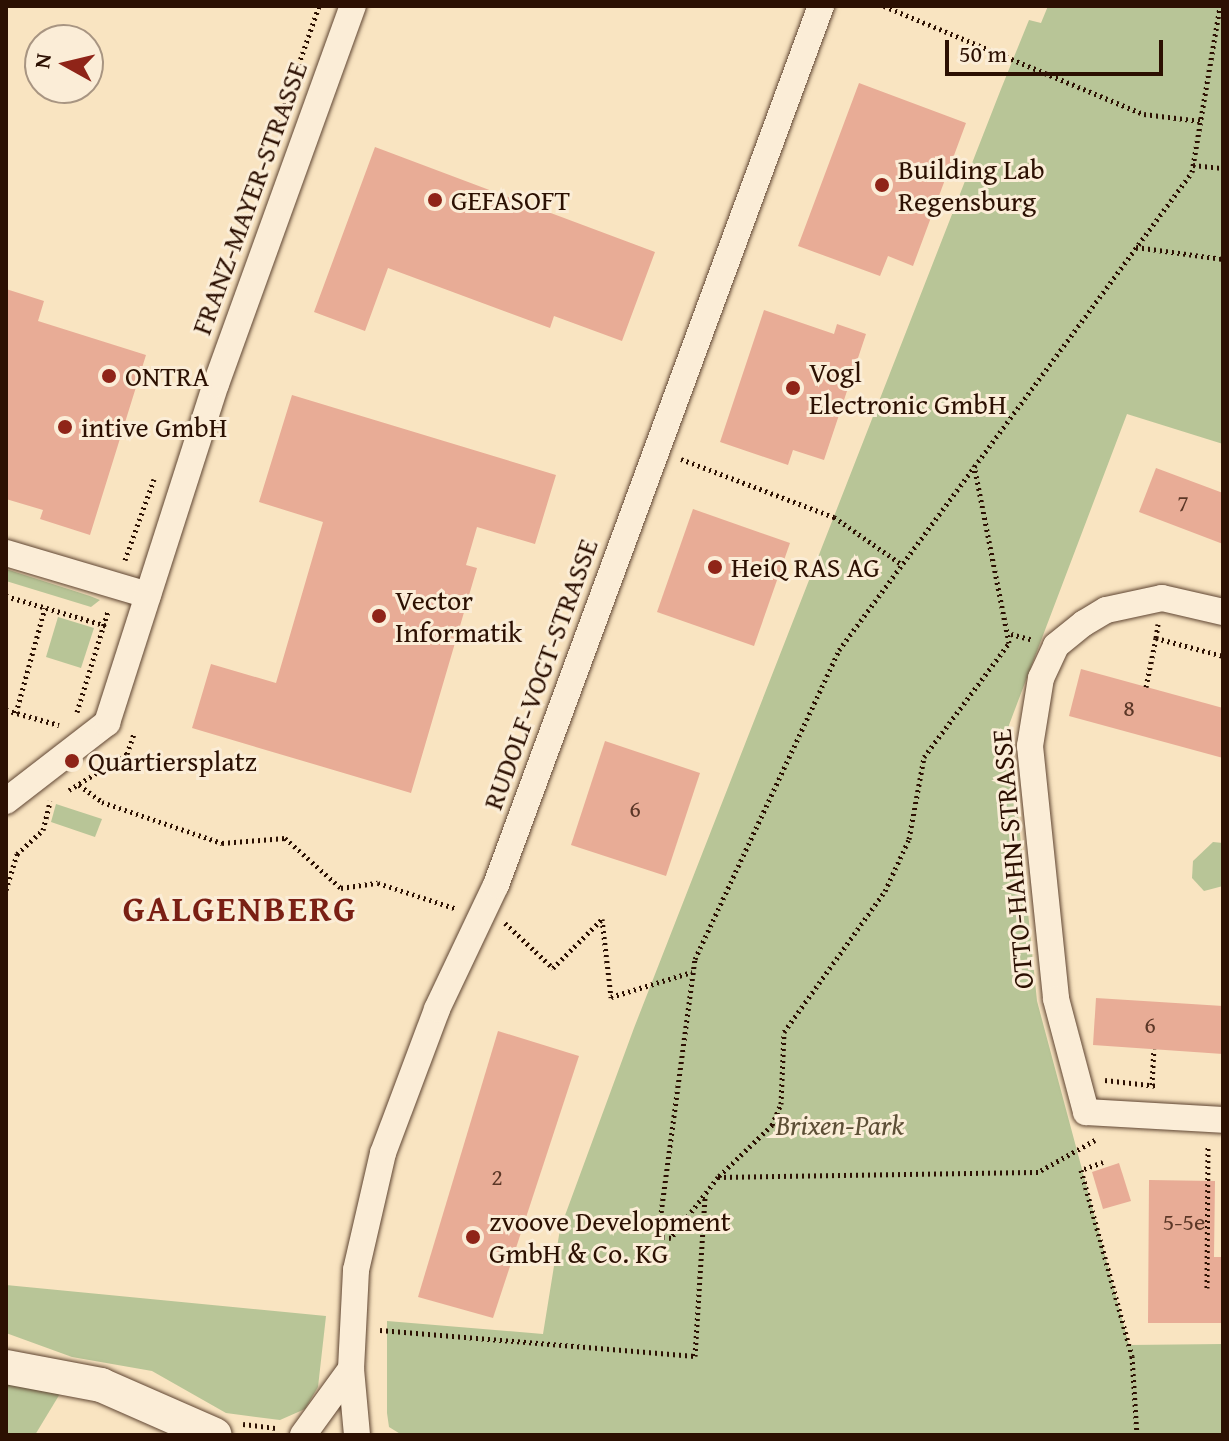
<!DOCTYPE html>
<html>
<head>
<meta charset="utf-8">
<style>
	body { margin:0 }
	#map { position:relative; width:1229px; height:1441px; overflow:hidden; background:#f9e4c1; font-family:"Gentium Book Plus",serif }
	div>[style] { position:absolute }
	.green>* { inset:0; background:#b8c597 }
	.building>* { inset:0; background:#e8ac96 }
	.path>* { height:5px; margin-top:-2.5px; transform-origin:0; background:repeating-linear-gradient(90deg,#2c1002 0 2px,transparent 0 6px) }
	.roads { filter:drop-shadow(0 0 2px #5f4532) drop-shadow(0 0 2px #5f4532) }
	.minor>* { height:26px; margin:-13px; padding:0 13px; transform-origin:13px; border-radius:13px; background:#fbedd7 }
	.tertiary>* { height:34px; margin:-17px; padding:0 17px; transform-origin:17px; border-radius:17px; background:#fbedd7 }
	.dots>* { width:22px; height:22px; translate:-50% -50%; box-sizing:border-box; border:4px solid #fbedd7; border-radius:50% }
	span { translate:-50% -50%; white-space:nowrap; text-align:center; line-height:1.15; -webkit-text-stroke:6px #fbedd7; paint-order:stroke }
	.number-label { font-size:24px; color:#5b3727 }
	.number-label span { -webkit-text-stroke-width:0 }
	.poi-label { font-size:28px; color:#2c1002 }
	.left { translate:0 -50%; text-align:left }
	.street-label { font-size:28px; color:#2c1002 }
	.park-label { font-size:28px; color:#5d4f36; font-style:italic }
	.district-label { font-size:36px; color:#7a1f14; font-weight:700; letter-spacing:2px }
	.frame { position:absolute; inset:0; border:8px solid #2c1002; pointer-events:none }
	.north { position:absolute; left:24px; top:24px; width:80px; height:80px; box-sizing:border-box; background:#fbedd7; border:2px solid #a89582; border-radius:50%; rotate:278deg; font-size:22px; font-weight:700; line-height:32px; text-align:center; color:#2c1002 }
	.north::after { content:''; display:block; margin:auto; width:28px; height:36px; background:#8f2418; clip-path:polygon(50% 0,100% 100%,50% 72%,0 100%) }
	.scale { position:absolute; left:945px; top:40px; width:218px; height:36px; box-sizing:border-box; border:4px solid #2c1002; border-top:0; padding-left:10px; font-size:24px; line-height:28px; white-space:nowrap; color:#2c1002; -webkit-text-stroke:6px #fbedd7; paint-order:stroke }
</style>
</head>
<body>
<div id="map">
	<div class="green">
		<div style="clip-path:polygon(1048px 6px,1223px 6px,1223px 444px,1127px 414px,1009px 725px,1037px 1001px,1129px 1345px,1223px 1344px,1223px 1435px,402px 1435px,389px 1427px,387px 1413px,387px 1321px,543px 1334px,560px 1229px,634px 1028px,1001px 89px,1029px 20px,1041px 23px)"></div>
		<div style="clip-path:polygon(6px 569px,90px 596px,100px 600px,91px 607px,6px 581px)"></div>
		<div style="clip-path:polygon(58px 617px,94px 628px,81px 668px,46px 657px)"></div>
		<div style="clip-path:polygon(56px 804px,102px 819px,95px 837px,51px 822px)"></div>
		<div style="clip-path:polygon(1213px 842px,1223px 843px,1223px 886px,1204px 891px,1192px 878px,1193px 861px)"></div>
		<div style="clip-path:polygon(6px 1285px,326px 1316px,318px 1387px,305px 1409px,280px 1420px,226px 1413px,152px 1371px,72px 1357px,6px 1333px)"></div>
		<div style="clip-path:polygon(6px 1384px,61px 1392px,35px 1435px,6px 1433px)"></div>
	</div>
	<div class="building">
		<div style="clip-path:polygon(859px 83px,966px 123px,913px 266px,888px 256px,880px 276px,798px 246px)"></div>
		<div style="clip-path:polygon(375px 147px,655px 252px,622px 341px,554px 316px,550px 328px,388px 268px,365px 331px,314px 312px)"></div>
		<div style="clip-path:polygon(6px 289px,44px 301px,38px 321px,146px 355px,90px 535px,40px 519px,43px 510px,6px 499px)"></div>
		<div style="clip-path:polygon(764px 310px,834px 334px,837px 324px,866px 334px,824px 460px,793px 450px,788px 465px,720px 442px)"></div>
		<div style="clip-path:polygon(292px 395px,556px 475px,535px 544px,477px 527px,466px 565px,477px 568px,411px 793px,192px 728px,211px 664px,276px 683px,323px 522px,259px 502px)"></div>
		<div style="clip-path:polygon(1156px 468px,1223px 493px,1223px 544px,1139px 512px)"></div>
		<div style="clip-path:polygon(693px 509px,790px 543px,754px 646px,657px 612px)"></div>
		<div style="clip-path:polygon(1081px 669px,1223px 708px,1223px 758px,1069px 716px)"></div>
		<div style="clip-path:polygon(605px 741px,700px 773px,666px 876px,571px 845px)"></div>
		<div style="clip-path:polygon(1096px 998px,1223px 1006px,1223px 1054px,1093px 1045px)"></div>
		<div style="clip-path:polygon(498px 1031px,579px 1056px,493px 1318px,418px 1297px)"></div>
		<div style="clip-path:polygon(1119px 1163px,1131px 1201px,1103px 1209px,1092px 1172px)"></div>
		<div style="clip-path:polygon(1149px 1180px,1215px 1181px,1214px 1257px,1223px 1257px,1223px 1323px,1148px 1323px)"></div>
	</div>
	<div class="path">
		<div style="left:884px;top:6px;width:282px;rotate:22.6deg"></div>
		<div style="left:1144px;top:114px;width:57px;rotate:7deg"></div>
		<div style="left:275px;top:133px;width:134px;rotate:-70.9deg"></div>
		<div style="left:1193px;top:165px;width:30px;rotate:6deg"></div>
		<div style="left:1136px;top:247px;width:88px;rotate:7.9deg"></div>
		<div style="left:681px;top:459px;width:164px;rotate:20.8deg"></div>
		<div style="left:834px;top:517px;width:82px;rotate:35deg"></div>
		<div style="left:125px;top:560px;width:86px;rotate:-70.3deg"></div>
		<div style="left:6px;top:596px;width:105px;rotate:16.5deg"></div>
		<div style="left:1158px;top:624px;width:14px;rotate:98deg"></div>
		<div style="left:1156px;top:638px;width:69px;rotate:15deg"></div>
		<div style="left:1011px;top:634px;width:23px;rotate:15deg"></div>
		<div style="left:1146px;top:687px;width:50px;rotate:-78.5deg"></div>
		<div style="left:6px;top:710px;width:55px;rotate:15.8deg"></div>
		<div style="left:77px;top:712px;width:106px;rotate:-72.9deg"></div>
		<div style="left:16px;top:713px;width:109px;rotate:-74.6deg"></div>
		<div style="left:79px;top:785px;width:29px;rotate:36deg"></div>
		<div style="left:102px;top:802px;width:127px;rotate:18.9deg"></div>
		<div style="left:222px;top:843px;width:63px;rotate:-4.5deg"></div>
		<div style="left:285px;top:838px;width:75px;rotate:41.8deg"></div>
		<div style="left:341px;top:888px;width:37px;rotate:-8deg"></div>
		<div style="left:378px;top:883px;width:83px;rotate:18.2deg"></div>
		<div style="left:69px;top:790px;width:68px;rotate:-31.8deg"></div>
		<div style="left:127px;top:754px;width:21px;rotate:-71deg"></div>
		<div style="left:6px;top:890px;width:38px;rotate:-73deg"></div>
		<div style="left:17px;top:854px;width:35px;rotate:-43deg"></div>
		<div style="left:43px;top:830px;width:30px;rotate:-76deg"></div>
		<div style="left:505px;top:923px;width:66px;rotate:43.2deg"></div>
		<div style="left:553px;top:968px;width:69px;rotate:-45deg"></div>
		<div style="left:602px;top:919px;width:79px;rotate:83.4deg"></div>
		<div style="left:611px;top:997px;width:85px;rotate:-17.2deg"></div>
		<div style="left:1105px;top:1080px;width:53px;rotate:6.5deg"></div>
		<div style="left:1152px;top:1085px;width:36px;rotate:-87deg"></div>
		<div style="left:1095px;top:1140px;width:65px;rotate:150.7deg"></div>
		<div style="left:1038px;top:1172px;width:320px;rotate:179.1deg"></div>
		<div style="left:718px;top:1177px;width:77px;rotate:127.6deg"></div>
		<div style="left:671px;top:1238px;width:13px;rotate:-171deg"></div>
		<div style="left:658px;top:1236px;width:279px;rotate:-82.4deg"></div>
		<div style="left:695px;top:959px;width:341px;rotate:-65deg"></div>
		<div style="left:839px;top:650px;width:594px;rotate:-53.55deg"></div>
		<div style="left:1192px;top:172px;width:168px;rotate:-80.4deg"></div>
		<div style="left:1103px;top:1162px;width:23px;rotate:160deg"></div>
		<div style="left:1081px;top:1170px;width:193px;rotate:74.7deg"></div>
		<div style="left:1132px;top:1356px;width:79px;rotate:86.4deg"></div>
		<div style="left:719px;top:1176px;width:74px;rotate:-43.9deg"></div>
		<div style="left:772px;top:1125px;width:23px;rotate:-67deg"></div>
		<div style="left:781px;top:1104px;width:72px;rotate:-87.6deg"></div>
		<div style="left:784px;top:1032px;width:173px;rotate:-54.4deg"></div>
		<div style="left:885px;top:891px;width:57px;rotate:-65.2deg"></div>
		<div style="left:909px;top:839px;width:83px;rotate:-79.6deg"></div>
		<div style="left:924px;top:757px;width:142px;rotate:-53.3deg"></div>
		<div style="left:1009px;top:643px;width:181px;rotate:-101.1deg"></div>
		<div style="left:1207px;top:1288px;width:141px;rotate:-89.6deg"></div>
		<div style="left:380px;top:1330px;width:316px;rotate:4.7deg"></div>
		<div style="left:695px;top:1356px;width:160px;rotate:-86.4deg"></div>
		<div style="left:243px;top:1424px;width:34px;rotate:7deg"></div>
	</div>
	<div class="roads">
		<div class="minor">
			<div style="left:6px;top:553px;width:148px;rotate:16.5deg"></div>
			<div style="left:1223px;top:612px;width:63px;rotate:-167.1deg"></div>
			<div style="left:1162px;top:598px;width:57px;rotate:167.9deg"></div>
			<div style="left:1106px;top:610px;width:26px;rotate:149deg"></div>
			<div style="left:1084px;top:623px;width:36px;rotate:141deg"></div>
			<div style="left:1056px;top:646px;width:35px;rotate:115deg"></div>
			<div style="left:1041px;top:678px;width:69px;rotate:99.2deg"></div>
			<div style="left:1030px;top:746px;width:254px;rotate:84.1deg"></div>
			<div style="left:1056px;top:999px;width:117px;rotate:75.1deg"></div>
			<div style="left:1086px;top:1112px;width:137px;rotate:3.3deg"></div>
			<div style="left:6px;top:801px;width:128px;rotate:-37.7deg"></div>
			<div style="left:107px;top:723px;width:356px;rotate:-72.2deg"></div>
			<div style="left:216px;top:384px;width:402px;rotate:-70.1deg"></div>
			<div style="left:303px;top:1435px;width:82px;rotate:-54deg"></div>
			<div style="left:357px;top:1435px;width:66px;rotate:-95.2deg"></div>
			<div style="left:351px;top:1369px;width:99px;rotate:-87.1deg"></div>
			<div style="left:356px;top:1270px;width:120px;rotate:-77deg"></div>
			<div style="left:383px;top:1153px;width:154px;rotate:-69.4deg"></div>
			<div style="left:437px;top:1009px;width:137px;rotate:-64.6deg"></div>
			<div style="left:496px;top:885px;width:937px;rotate:-69.71deg"></div>
		</div>
		<div class="tertiary">
			<div style="left:6px;top:1367px;width:97px;rotate:10.7deg"></div>
			<div style="left:101px;top:1385px;width:124px;rotate:23.7deg"></div>
		</div>
	</div>
	<div class="dots">
		<div style="left:882px;top:185px;background:#8f2418"></div>
		<div style="left:435px;top:200px;background:#8f2418"></div>
		<div style="left:109px;top:376px;background:#8f2418"></div>
		<div style="left:793px;top:388px;background:#8f2418"></div>
		<div style="left:65px;top:427px;background:#8f2418"></div>
		<div style="left:715px;top:567px;background:#8f2418"></div>
		<div style="left:379px;top:616px;background:#8f2418"></div>
		<div style="left:72px;top:761px;background:#8f2418"></div>
		<div style="left:473px;top:1237px;background:#8f2418"></div>
	</div>
	<div class="number-label">
		<span style="left:1183px;top:503px">7</span>
		<span style="left:1129px;top:708px">8</span>
		<span style="left:635px;top:809px">6</span>
		<span style="left:1150px;top:1025px">6</span>
		<span style="left:497px;top:1177px">2</span>
		<span style="left:1184px;top:1222px">5-5e</span>
	</div>
	<div class="poi-label">
		<span class="left" style="left:898px;top:185px">Building Lab<br>Regensburg</span>
		<span class="left" style="left:451px;top:200px">GEFASOFT</span>
		<span class="left" style="left:809px;top:388px">Vogl<br>Electronic GmbH</span>
		<span class="left" style="left:125px;top:376px">ONTRA</span>
		<span class="left" style="left:81px;top:427px">intive GmbH</span>
		<span class="left" style="left:731px;top:567px">HeiQ RAS AG</span>
		<span class="left" style="left:395px;top:616px">Vector<br>Informatik</span>
		<span class="left" style="left:88px;top:761px">Quartiersplatz</span>
		<span class="left" style="left:489px;top:1237px">zvoove Development<br>GmbH &amp; Co. KG</span>
	</div>
	<div class="street-label">
		<span style="left:249px;top:198px;rotate:-70deg">FRANZ-MAYER-STRASSE</span>
		<span style="left:540px;top:674px;rotate:-70deg">RUDOLF-VOGT-STRASSE</span>
		<span style="left:1012px;top:859px;rotate:-95deg">OTTO-HAHN-STRASSE</span>
	</div>
	<div class="park-label">
		<span style="left:840px;top:1125px">Brixen-Park</span>
	</div>
	<div class="district-label">
		<span style="left:240px;top:908px">GALGENBERG</span>
	</div>
	<div class="frame"></div>
	<div class="north">N</div>
	<div class="scale">50 m</div>
</div>
</body>
</html>
